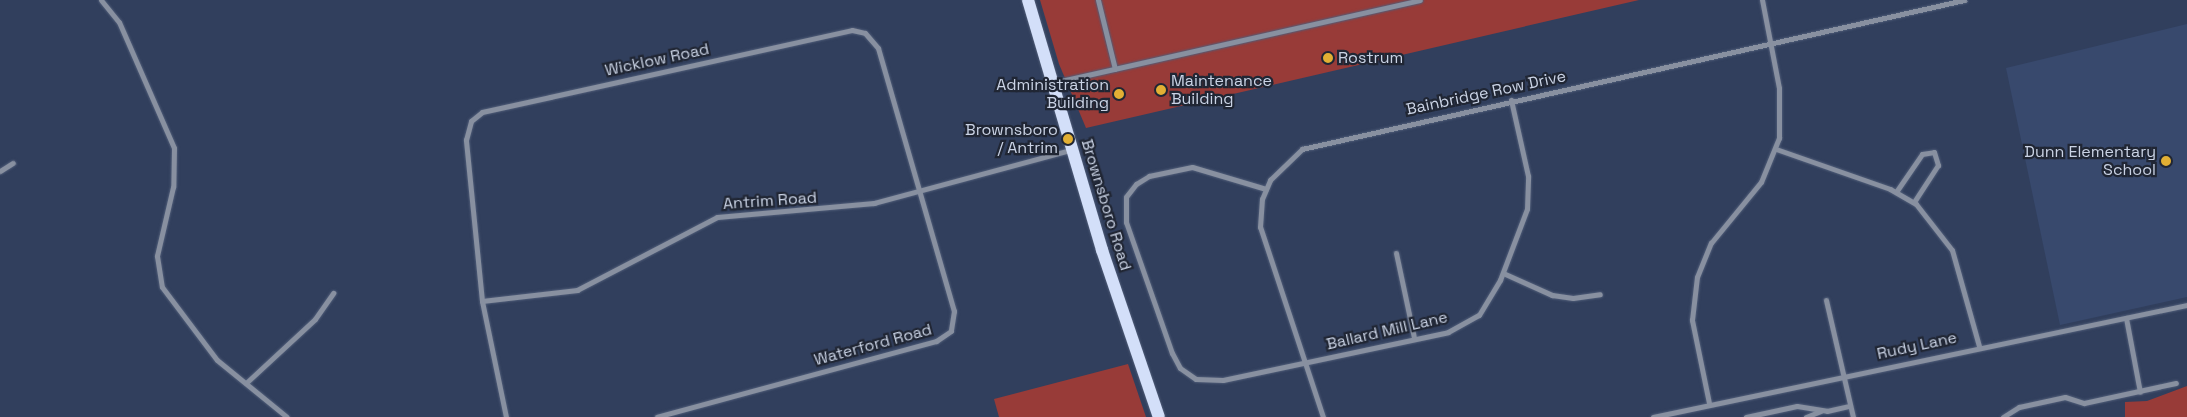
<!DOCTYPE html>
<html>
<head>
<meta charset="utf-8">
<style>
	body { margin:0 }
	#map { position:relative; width:2187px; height:417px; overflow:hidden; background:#313f5d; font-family:"Space Grotesk",sans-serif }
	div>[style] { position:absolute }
	.built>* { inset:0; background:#38496d }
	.green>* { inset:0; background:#983b38 }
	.roads { filter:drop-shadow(0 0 1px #505d78) drop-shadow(0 0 1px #505d78) }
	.street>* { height:5px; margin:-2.5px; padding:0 2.5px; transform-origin:2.5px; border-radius:2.5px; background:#8890a0 }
	.primary>* { height:12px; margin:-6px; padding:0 6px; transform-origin:6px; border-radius:6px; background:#d3dff9 }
	.dots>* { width:14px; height:14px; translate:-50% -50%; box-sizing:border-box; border:2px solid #202634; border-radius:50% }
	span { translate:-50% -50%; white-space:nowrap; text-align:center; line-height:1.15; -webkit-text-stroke:4.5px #202634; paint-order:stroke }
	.poi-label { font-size:16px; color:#cad3e5 }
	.left { translate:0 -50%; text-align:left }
	.right { translate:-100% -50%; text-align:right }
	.street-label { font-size:16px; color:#cad3e5 }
</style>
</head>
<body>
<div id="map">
	<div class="built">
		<div style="clip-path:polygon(2187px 24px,2187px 297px,2060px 325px,2006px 68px)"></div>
	</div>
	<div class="green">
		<div style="clip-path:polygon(1040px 0,1639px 0,1086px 128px,1059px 64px)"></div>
		<div style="clip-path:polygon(1128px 364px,1146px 417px,999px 417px,994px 399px)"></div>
		<div style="clip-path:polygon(2187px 386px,2187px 417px,2125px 417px,2125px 402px,2147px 401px)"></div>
	</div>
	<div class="roads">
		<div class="street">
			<div style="left:101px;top:0;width:28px;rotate:51deg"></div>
			<div style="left:119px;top:22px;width:137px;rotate:66.4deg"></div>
			<div style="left:174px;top:148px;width:39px;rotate:91deg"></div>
			<div style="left:173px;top:187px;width:71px;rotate:103.1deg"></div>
			<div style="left:157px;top:256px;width:31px;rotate:81deg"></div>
			<div style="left:162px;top:287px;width:91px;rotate:53deg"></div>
			<div style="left:217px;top:360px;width:90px;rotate:39.2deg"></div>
			<div style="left:1098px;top:0;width:71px;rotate:76.2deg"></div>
			<div style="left:1052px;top:83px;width:377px;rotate:-12.7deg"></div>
			<div style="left:1776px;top:149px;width:121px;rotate:19.3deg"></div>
			<div style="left:1890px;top:189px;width:30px;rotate:30deg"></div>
			<div style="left:1916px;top:204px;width:58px;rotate:52deg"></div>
			<div style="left:1952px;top:250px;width:100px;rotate:74.3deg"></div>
			<div style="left:0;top:171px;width:15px;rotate:-32deg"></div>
			<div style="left:1266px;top:189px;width:77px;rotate:-163.4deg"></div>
			<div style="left:1192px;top:167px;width:44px;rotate:168.2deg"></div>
			<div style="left:1149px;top:176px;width:15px;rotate:148deg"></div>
			<div style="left:1136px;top:184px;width:16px;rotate:128deg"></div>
			<div style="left:1126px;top:197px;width:25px;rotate:90deg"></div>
			<div style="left:1126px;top:222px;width:139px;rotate:70.7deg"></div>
			<div style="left:1172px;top:353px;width:17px;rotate:62deg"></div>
			<div style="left:1180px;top:368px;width:19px;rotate:35deg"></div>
			<div style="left:1196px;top:379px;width:27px;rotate:2deg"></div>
			<div style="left:1223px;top:380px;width:230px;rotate:-12deg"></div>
			<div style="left:1448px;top:332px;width:35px;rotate:-29deg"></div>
			<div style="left:1479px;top:315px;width:41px;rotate:-59deg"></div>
			<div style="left:1500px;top:280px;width:76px;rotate:-69.2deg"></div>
			<div style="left:1527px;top:209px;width:33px;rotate:-88deg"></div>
			<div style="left:1528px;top:176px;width:78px;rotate:-102.6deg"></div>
			<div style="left:1896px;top:192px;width:46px;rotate:-55.6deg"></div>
			<div style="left:1922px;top:154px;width:12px;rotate:-9deg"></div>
			<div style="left:1934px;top:152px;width:14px;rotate:73deg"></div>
			<div style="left:1938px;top:165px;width:44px;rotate:123deg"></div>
			<div style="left:1396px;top:253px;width:87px;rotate:78deg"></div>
			<div style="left:1503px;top:273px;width:54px;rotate:24.2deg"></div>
			<div style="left:1552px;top:295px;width:21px;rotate:8deg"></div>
			<div style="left:1573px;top:298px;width:27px;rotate:-8deg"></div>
			<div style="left:1826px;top:300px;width:120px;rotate:77deg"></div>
			<div style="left:482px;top:301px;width:96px;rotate:-6.6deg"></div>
			<div style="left:577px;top:290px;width:158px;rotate:-27.5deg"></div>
			<div style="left:717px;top:217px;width:158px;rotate:-5.1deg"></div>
			<div style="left:874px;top:203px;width:204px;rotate:-15.1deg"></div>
			<div style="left:2126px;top:318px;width:75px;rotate:79.3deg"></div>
			<div style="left:246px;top:383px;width:94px;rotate:-42.8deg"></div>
			<div style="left:315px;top:319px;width:32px;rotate:-55deg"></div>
			<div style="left:1709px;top:403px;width:85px;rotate:-101.6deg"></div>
			<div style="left:1692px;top:320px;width:43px;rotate:-83.4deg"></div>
			<div style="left:1697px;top:277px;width:37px;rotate:-68deg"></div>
			<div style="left:1711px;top:243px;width:79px;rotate:-50.7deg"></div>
			<div style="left:1761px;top:182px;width:48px;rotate:-67.8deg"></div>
			<div style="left:1779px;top:138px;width:50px;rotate:-90deg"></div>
			<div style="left:1779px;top:88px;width:90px;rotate:-100.9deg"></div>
			<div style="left:506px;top:417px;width:118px;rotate:-101.7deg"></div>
			<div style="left:482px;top:301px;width:162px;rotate:-95.7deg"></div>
			<div style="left:466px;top:140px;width:20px;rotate:-75deg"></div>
			<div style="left:471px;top:121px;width:14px;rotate:-39deg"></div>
			<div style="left:482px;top:112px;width:70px;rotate:-12.4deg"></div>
			<div style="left:550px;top:97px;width:309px;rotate:-12.5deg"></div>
			<div style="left:852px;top:30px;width:13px;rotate:13deg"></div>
			<div style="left:865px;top:33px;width:20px;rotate:49deg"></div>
			<div style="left:878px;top:48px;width:274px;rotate:73.9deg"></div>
			<div style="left:954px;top:311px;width:20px;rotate:99deg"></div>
			<div style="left:951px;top:331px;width:18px;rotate:146deg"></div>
			<div style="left:936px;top:341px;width:289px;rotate:164.8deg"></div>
			<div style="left:1323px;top:417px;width:200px;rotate:-108.3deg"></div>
			<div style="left:1260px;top:227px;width:28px;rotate:-86deg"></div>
			<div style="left:1262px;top:199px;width:21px;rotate:-67deg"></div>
			<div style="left:1270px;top:180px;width:45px;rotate:-44.1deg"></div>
			<div style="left:1302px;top:149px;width:679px;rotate:-12.68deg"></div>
			<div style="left:1653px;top:417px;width:546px;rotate:-11.85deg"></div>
			<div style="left:1746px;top:417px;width:52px;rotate:-12.2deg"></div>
			<div style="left:1797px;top:406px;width:30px;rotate:9deg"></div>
			<div style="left:1827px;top:411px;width:23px;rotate:-13deg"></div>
			<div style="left:1806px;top:417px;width:16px;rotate:-22deg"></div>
			<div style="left:2003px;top:417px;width:19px;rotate:-32deg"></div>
			<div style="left:2019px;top:407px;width:47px;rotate:-12.3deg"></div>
			<div style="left:2065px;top:397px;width:20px;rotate:18deg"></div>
			<div style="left:2084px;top:403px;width:94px;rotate:-12.3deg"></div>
		</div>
		<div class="primary">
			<div style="left:1028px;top:0;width:261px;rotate:73.5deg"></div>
			<div style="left:1102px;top:250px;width:176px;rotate:71.2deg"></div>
		</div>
	</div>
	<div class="dots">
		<div style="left:1328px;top:58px;background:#e2af34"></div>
		<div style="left:1161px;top:90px;background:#e2af34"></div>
		<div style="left:1119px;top:94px;background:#e2af34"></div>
		<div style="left:1068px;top:139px;background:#e2af34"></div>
		<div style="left:2166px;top:161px;background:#e2af34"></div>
	</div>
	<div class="poi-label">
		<span class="left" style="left:1338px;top:58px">Rostrum</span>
		<span class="left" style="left:1171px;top:90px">Maintenance<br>Building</span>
		<span class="right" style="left:1109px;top:94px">Administration<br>Building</span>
		<span class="right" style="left:1058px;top:139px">Brownsboro<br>/ Antrim</span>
		<span class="right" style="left:2156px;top:161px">Dunn Elementary<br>School</span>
	</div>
	<div class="street-label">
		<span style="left:657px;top:60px;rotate:-12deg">Wicklow Road</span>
		<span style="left:1486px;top:93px;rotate:-12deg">Bainbridge Row Drive</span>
		<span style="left:770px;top:201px;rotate:-4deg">Antrim Road</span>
		<span style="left:1106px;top:205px;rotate:73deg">Brownsboro Road</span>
		<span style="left:1387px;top:331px;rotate:-13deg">Ballard Mill Lane</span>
		<span style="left:873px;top:345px;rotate:-15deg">Waterford Road</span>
		<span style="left:1917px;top:346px;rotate:-12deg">Rudy Lane</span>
	</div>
</div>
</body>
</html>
